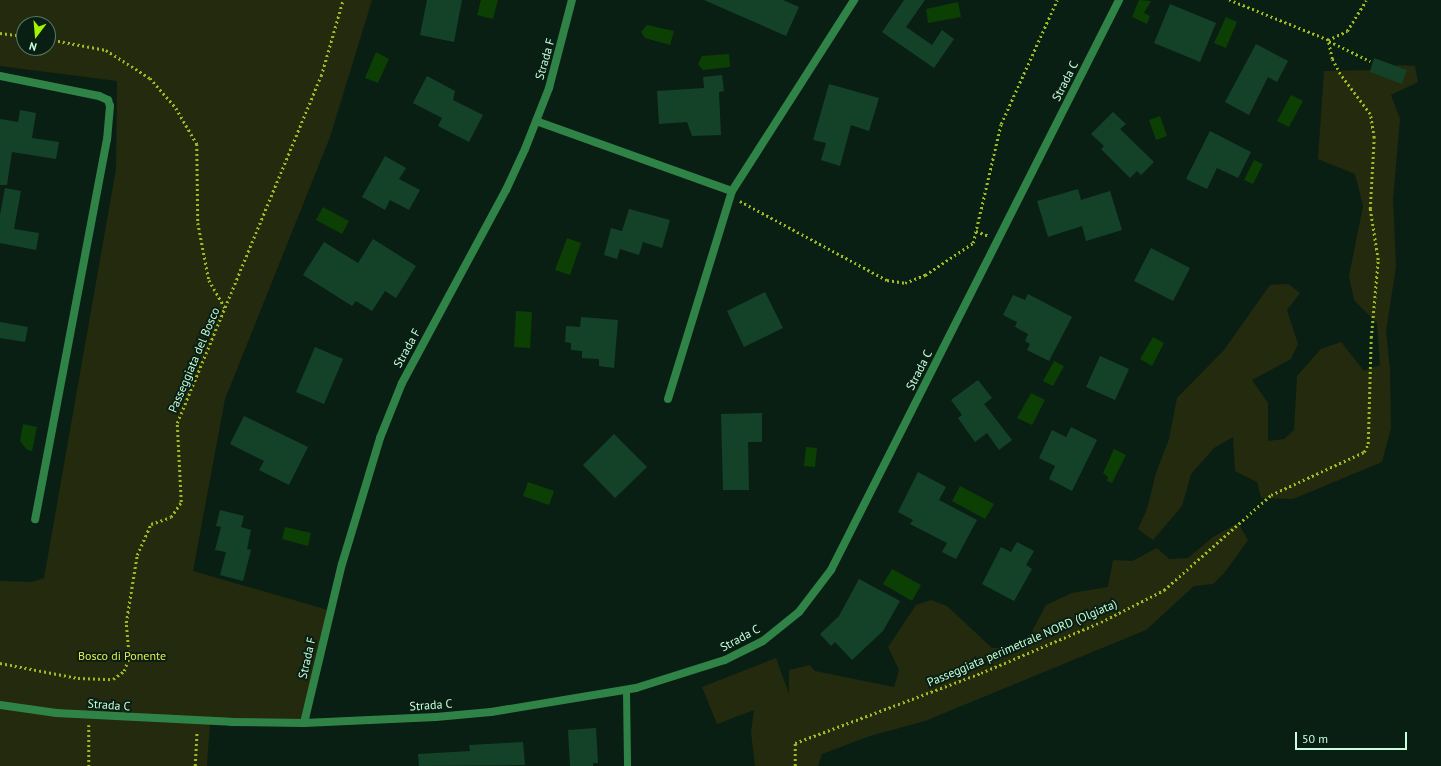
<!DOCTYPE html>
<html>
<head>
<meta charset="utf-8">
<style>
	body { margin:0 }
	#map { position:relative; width:1441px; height:766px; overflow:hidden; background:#0a1f13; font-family:"PT Sans",sans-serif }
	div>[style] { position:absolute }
	.green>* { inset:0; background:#242a0d }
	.water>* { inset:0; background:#0c3f04 }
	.building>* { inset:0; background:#144228 }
	.path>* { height:2.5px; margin-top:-1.25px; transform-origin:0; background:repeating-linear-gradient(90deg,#a0bb21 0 2px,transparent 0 5px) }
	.service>* { height:7px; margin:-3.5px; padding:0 3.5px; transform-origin:3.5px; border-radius:3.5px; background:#308347 }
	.minor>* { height:8px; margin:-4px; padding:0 4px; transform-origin:4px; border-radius:4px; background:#308347 }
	span { translate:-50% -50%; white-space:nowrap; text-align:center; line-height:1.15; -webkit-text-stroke:4px #0a1f13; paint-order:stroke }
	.street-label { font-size:12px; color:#c9ffdc }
	.park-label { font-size:12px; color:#eae849 }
	.north { position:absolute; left:16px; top:16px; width:40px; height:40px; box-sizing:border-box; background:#0a1f13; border:1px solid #567963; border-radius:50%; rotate:196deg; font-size:11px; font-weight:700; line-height:16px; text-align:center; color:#c9ffdc }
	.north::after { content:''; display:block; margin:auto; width:14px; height:18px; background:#a3f400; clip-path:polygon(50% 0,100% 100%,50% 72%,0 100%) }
	.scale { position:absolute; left:1295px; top:732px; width:112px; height:18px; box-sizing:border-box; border:2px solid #c9ffdc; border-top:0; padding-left:5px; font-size:12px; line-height:14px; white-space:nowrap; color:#c9ffdc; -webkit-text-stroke:3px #0a1f13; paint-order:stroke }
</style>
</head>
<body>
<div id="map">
	<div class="green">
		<div style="clip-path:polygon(evenodd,0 0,372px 0,330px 137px,225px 399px,193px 571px,328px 610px,304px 723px,210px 722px,207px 766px,0 766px,0 581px,32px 582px,44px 578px,116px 169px,117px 81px,0 66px,0 0,24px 24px,48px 24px,48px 48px,24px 48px,24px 24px)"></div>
		<div style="clip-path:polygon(1399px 65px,1415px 66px,1418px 82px,1391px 95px,1400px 119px,1393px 199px,1396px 267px,1386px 331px,1390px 370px,1391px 428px,1382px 462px,1293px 499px,1261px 498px,1257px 482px,1235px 471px,1233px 437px,1214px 448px,1191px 474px,1182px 506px,1153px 540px,1138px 529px,1147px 509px,1156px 473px,1169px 439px,1177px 398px,1224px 350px,1270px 285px,1288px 284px,1300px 293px,1287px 310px,1298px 344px,1291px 359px,1252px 380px,1268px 403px,1268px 441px,1284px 439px,1294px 430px,1297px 376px,1321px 349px,1341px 342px,1364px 371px,1380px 365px,1377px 323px,1354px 300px,1349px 276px,1363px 206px,1355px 174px,1318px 159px,1324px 71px,1379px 70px)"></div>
		<div style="clip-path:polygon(1238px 523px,1248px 540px,1225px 572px,1213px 584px,1194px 586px,1146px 630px,925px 721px,870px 736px,822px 754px,818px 766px,755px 766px,751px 732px,754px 710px,717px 724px,702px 687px,776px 658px,789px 694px,789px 670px,810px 665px,815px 671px,894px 687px,899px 670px,888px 647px,916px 605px,931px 600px,947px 606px,992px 648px,1013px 648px,1031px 633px,1046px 605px,1072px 593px,1108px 587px,1113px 560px,1132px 561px,1157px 548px,1169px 559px,1188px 558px,1213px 537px)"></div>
	</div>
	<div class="water">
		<div style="clip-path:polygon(481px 0,498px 0,493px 19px,477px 15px)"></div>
		<div style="clip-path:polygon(1139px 0,1151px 1px,1144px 13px,1150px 16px,1147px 24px,1132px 17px)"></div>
		<div style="clip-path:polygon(958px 2px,961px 17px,928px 23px,926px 9px)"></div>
		<div style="clip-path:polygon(1226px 17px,1237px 22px,1226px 48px,1214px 43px)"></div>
		<div style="clip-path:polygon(647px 25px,674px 31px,670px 45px,645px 38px,641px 32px)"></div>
		<div style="clip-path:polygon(376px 52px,389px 59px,378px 83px,365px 78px)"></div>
		<div style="clip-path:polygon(729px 54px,730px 67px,703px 70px,698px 64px,702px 56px)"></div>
		<div style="clip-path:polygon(1291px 95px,1303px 101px,1289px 127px,1277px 121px)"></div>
		<div style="clip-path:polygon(1160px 116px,1167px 136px,1156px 140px,1149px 120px)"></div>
		<div style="clip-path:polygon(1254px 160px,1263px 164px,1253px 184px,1244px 180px)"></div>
		<div style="clip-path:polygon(323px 207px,349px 221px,342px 234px,316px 220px)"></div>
		<div style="clip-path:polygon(567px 238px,581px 243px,570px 275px,555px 270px)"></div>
		<div style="clip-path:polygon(516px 311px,532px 312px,530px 348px,514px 347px)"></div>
		<div style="clip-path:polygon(1153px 337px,1164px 343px,1152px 366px,1140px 359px)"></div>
		<div style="clip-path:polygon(1054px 361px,1064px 366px,1053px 386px,1043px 381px)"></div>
		<div style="clip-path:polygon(1031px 393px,1045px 400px,1032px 425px,1017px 418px)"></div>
		<div style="clip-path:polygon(23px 424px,37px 427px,32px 451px,27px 450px,20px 441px)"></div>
		<div style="clip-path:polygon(806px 447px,817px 448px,815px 467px,804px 466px)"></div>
		<div style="clip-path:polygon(1114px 449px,1126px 455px,1112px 483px,1107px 481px,1108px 477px,1103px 473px)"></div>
		<div style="clip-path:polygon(528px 482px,554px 491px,549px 505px,523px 496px)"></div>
		<div style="clip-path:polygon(960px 486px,994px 504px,985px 519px,952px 501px)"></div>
		<div style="clip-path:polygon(285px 527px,311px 533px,308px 546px,282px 539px)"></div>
		<div style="clip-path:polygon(892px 569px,921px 585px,912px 601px,883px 584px)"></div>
	</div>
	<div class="building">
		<div style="clip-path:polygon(427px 0,462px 0,454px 42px,420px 35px)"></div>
		<div style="clip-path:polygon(704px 0,783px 0,799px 7px,786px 36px)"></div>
		<div style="clip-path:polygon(904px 0,925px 0,906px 27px,932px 45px,942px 30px,954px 39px,934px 68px,882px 32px)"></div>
		<div style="clip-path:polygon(1170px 4px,1216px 23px,1200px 62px,1154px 43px)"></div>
		<div style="clip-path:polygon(1256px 44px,1288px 61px,1277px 82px,1268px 77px,1249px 115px,1225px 102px)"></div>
		<div style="clip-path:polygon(1374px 58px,1407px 70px,1402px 84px,1370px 72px)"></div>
		<div style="clip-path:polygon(722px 75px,724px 91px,719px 92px,721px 135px,692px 136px,687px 122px,659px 124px,657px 91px,704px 88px,703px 77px)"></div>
		<div style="clip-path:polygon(427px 76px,455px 91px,453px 100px,483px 115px,469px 142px,438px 126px,442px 118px,413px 103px)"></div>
		<div style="clip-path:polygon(829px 84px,879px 98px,869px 131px,851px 125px,840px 166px,821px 160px,826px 143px,813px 140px)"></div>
		<div style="clip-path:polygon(20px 110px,36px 113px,32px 138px,59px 142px,56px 159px,12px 152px,7px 185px,0 185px,0 119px,18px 122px)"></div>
		<div style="clip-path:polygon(1113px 112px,1126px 124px,1120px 129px,1154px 162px,1141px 175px,1137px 171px,1130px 178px,1101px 149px,1104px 146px,1091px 134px)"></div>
		<div style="clip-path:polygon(1210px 131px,1251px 152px,1238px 178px,1217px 168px,1207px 189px,1186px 179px)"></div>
		<div style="clip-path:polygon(385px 156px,406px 168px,399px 179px,420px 190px,409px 210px,390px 200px,385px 210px,362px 197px)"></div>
		<div style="clip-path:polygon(5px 188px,21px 191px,14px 229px,39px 233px,36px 250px,0 243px,0 215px)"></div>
		<div style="clip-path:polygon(1078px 189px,1081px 200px,1110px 191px,1122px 230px,1086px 241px,1082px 226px,1048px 237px,1037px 201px)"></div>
		<div style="clip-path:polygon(629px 209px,670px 220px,662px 248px,643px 242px,639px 255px,620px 249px,617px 259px,604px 255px,611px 228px,622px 231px)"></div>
		<div style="clip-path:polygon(373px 239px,416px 266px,396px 298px,385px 291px,372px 311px,356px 301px,352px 306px,303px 275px,324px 242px,358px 263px)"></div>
		<div style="clip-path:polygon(1151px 248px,1190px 268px,1173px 301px,1134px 281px)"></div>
		<div style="clip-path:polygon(765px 292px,783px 328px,744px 347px,727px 311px)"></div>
		<div style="clip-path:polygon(1028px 294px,1072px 317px,1049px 361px,1027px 350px,1030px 344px,1025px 341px,1028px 334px,1015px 327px,1017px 322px,1003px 315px,1013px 295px,1025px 300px)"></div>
		<div style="clip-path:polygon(581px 317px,618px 320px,614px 368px,599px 366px,599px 359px,582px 358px,582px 351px,571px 350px,571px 343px,565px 342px,566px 326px,580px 327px)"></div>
		<div style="clip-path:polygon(0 322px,28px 327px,25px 342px,0 338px)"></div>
		<div style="clip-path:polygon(315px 347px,343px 359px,324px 404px,296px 392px)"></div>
		<div style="clip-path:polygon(1100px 356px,1129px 369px,1115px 400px,1086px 387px)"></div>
		<div style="clip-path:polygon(978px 380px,992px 398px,984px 404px,1012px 440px,999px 450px,987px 433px,975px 442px,958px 418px,962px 415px,951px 400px)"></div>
		<div style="clip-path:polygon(762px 413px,762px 442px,748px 442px,749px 490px,723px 490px,721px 414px)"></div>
		<div style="clip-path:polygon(244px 416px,308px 447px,289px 485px,259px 470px,264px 461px,230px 444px)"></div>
		<div style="clip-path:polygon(1071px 427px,1097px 440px,1072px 491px,1049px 479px,1055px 466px,1039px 458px,1052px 430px,1066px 437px)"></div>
		<div style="clip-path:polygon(614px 434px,647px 467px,615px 498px,583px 465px)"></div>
		<div style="clip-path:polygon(918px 472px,946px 487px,939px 500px,977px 520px,956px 559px,942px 552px,947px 543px,910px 524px,913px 520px,898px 512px)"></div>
		<div style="clip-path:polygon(220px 510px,244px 516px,241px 527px,251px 530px,247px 549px,251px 550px,243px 581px,220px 575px,226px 552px,215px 550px,221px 527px,216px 526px)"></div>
		<div style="clip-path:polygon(1017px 542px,1034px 551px,1026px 565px,1032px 569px,1014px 601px,982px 584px,1001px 547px,1011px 552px)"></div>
		<div style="clip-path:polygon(859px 579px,900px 601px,883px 631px,852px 660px,835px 642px,831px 646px,820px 634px,839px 616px)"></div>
		<div style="clip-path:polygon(596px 728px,598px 763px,593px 763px,593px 766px,570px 766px,568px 730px)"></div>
		<div style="clip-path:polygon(523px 742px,525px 765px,419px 766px,418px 754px,470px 751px,469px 745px)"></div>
	</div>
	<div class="path">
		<div style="left:0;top:33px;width:24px;rotate:7deg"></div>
		<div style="left:48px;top:39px;width:59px;rotate:10.7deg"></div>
		<div style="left:106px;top:50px;width:52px;rotate:32.5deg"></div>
		<div style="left:150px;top:78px;width:40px;rotate:49deg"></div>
		<div style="left:176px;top:108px;width:42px;rotate:59.7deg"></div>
		<div style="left:197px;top:144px;width:79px;rotate:89.3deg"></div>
		<div style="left:198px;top:223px;width:58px;rotate:79.1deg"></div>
		<div style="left:209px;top:280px;width:34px;rotate:60deg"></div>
		<div style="left:1328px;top:40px;width:21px;rotate:-25deg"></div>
		<div style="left:1347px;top:31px;width:36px;rotate:-58deg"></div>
		<div style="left:1329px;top:41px;width:46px;rotate:26deg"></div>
		<div style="left:740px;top:201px;width:167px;rotate:28.3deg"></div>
		<div style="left:887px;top:280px;width:18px;rotate:9deg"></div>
		<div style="left:905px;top:283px;width:22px;rotate:-22deg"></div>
		<div style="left:925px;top:275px;width:58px;rotate:-33.7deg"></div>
		<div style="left:973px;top:243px;width:122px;rotate:-76.8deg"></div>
		<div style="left:1001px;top:124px;width:136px;rotate:-65.7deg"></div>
		<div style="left:976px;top:231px;width:14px;rotate:21deg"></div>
		<div style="left:0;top:663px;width:79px;rotate:10.9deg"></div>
		<div style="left:78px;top:678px;width:35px;rotate:2deg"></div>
		<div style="left:113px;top:679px;width:14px;rotate:-36deg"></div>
		<div style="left:124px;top:671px;width:15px;rotate:-70deg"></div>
		<div style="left:129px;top:657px;width:34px;rotate:-95deg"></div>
		<div style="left:126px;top:623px;width:69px;rotate:-80.8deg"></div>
		<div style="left:137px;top:555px;width:34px;rotate:-66deg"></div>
		<div style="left:151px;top:524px;width:21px;rotate:-19deg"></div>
		<div style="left:171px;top:517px;width:18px;rotate:-56deg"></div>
		<div style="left:181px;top:502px;width:79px;rotate:-92.9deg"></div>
		<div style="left:177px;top:423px;width:376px;rotate:-67.5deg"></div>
		<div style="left:321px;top:76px;width:79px;rotate:-73.9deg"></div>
		<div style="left:89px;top:725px;width:41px;rotate:90deg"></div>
		<div style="left:195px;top:766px;width:34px;rotate:-87deg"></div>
		<div style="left:795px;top:766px;width:23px;rotate:-90deg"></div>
		<div style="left:795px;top:743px;width:199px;rotate:-20.6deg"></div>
		<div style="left:981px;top:673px;width:130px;rotate:-23deg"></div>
		<div style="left:1101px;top:622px;width:71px;rotate:-26.9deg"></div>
		<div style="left:1164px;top:590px;width:143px;rotate:-41.6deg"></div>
		<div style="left:1271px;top:495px;width:102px;rotate:-24.8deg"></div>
		<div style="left:1364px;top:452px;width:9px;rotate:-63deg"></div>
		<div style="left:1368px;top:444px;width:106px;rotate:-88.4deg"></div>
		<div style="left:1371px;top:338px;width:78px;rotate:-84.9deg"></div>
		<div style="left:1378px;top:260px;width:52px;rotate:-98.9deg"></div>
		<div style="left:1370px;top:209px;width:71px;rotate:-86.8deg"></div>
		<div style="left:1374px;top:138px;width:24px;rotate:-99deg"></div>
		<div style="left:1370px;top:114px;width:50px;rotate:-126.9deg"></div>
		<div style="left:1340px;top:74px;width:17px;rotate:-118deg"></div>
		<div style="left:1332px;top:59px;width:19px;rotate:-102deg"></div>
		<div style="left:1328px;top:40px;width:107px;rotate:-158deg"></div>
	</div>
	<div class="service">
		<div style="left:626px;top:691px;width:75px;rotate:89.2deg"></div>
	</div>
	<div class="minor">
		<div style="left:0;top:76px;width:101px;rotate:11.4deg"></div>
		<div style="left:99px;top:96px;width:10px;rotate:24deg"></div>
		<div style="left:108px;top:100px;width:6px;rotate:72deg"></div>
		<div style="left:110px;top:106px;width:33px;rotate:95deg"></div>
		<div style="left:107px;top:139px;width:387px;rotate:100.7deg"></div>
		<div style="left:536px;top:121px;width:208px;rotate:19.7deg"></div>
		<div style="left:668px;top:399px;width:218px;rotate:-72.9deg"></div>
		<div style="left:732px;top:191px;width:227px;rotate:-57.4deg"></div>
		<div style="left:0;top:705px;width:57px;rotate:8.1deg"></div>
		<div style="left:56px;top:713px;width:175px;rotate:2.9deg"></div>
		<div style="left:231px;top:722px;width:73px;rotate:0.8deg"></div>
		<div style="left:304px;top:723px;width:132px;rotate:-2.6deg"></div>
		<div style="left:436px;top:717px;width:55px;rotate:-5.2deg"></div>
		<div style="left:491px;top:712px;width:147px;rotate:-9.4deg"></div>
		<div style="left:636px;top:688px;width:93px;rotate:-17.5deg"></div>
		<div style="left:725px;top:660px;width:42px;rotate:-26.6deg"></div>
		<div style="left:763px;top:641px;width:46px;rotate:-38.9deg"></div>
		<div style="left:799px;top:612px;width:53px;rotate:-52.7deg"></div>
		<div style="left:831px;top:570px;width:639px;rotate:-63.19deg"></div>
		<div style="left:304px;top:723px;width:163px;rotate:-76.6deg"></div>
		<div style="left:342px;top:564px;width:132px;rotate:-73.2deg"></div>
		<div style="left:380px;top:438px;width:59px;rotate:-68.2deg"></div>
		<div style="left:402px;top:383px;width:219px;rotate:-61.7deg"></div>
		<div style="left:506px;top:190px;width:45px;rotate:-65.1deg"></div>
		<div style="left:525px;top:149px;width:66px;rotate:-68.5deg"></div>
		<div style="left:549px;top:88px;width:91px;rotate:-75.4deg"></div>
	</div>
	<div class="street-label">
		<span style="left:545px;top:59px;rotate:-74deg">Strada F</span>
		<span style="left:1065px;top:81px;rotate:-63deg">Strada C</span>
		<span style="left:407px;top:348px;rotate:-61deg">Strada F</span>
		<span style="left:194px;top:360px;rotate:-67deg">Passeggiata del Bosco</span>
		<span style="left:919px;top:370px;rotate:-63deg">Strada C</span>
		<span style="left:740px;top:638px;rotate:-28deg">Strada C</span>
		<span style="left:1022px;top:643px;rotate:-23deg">Passeggiata perimetrale NORD (Olgiata)</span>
		<span style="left:307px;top:658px;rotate:-77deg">Strada F</span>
		<span style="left:109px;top:705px;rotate:4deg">Strada C</span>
		<span style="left:431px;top:705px;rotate:-4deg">Strada C</span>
	</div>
	<div class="park-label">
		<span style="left:122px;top:656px">Bosco di Ponente</span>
	</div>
	<div class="north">N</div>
	<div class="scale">50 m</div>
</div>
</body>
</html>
